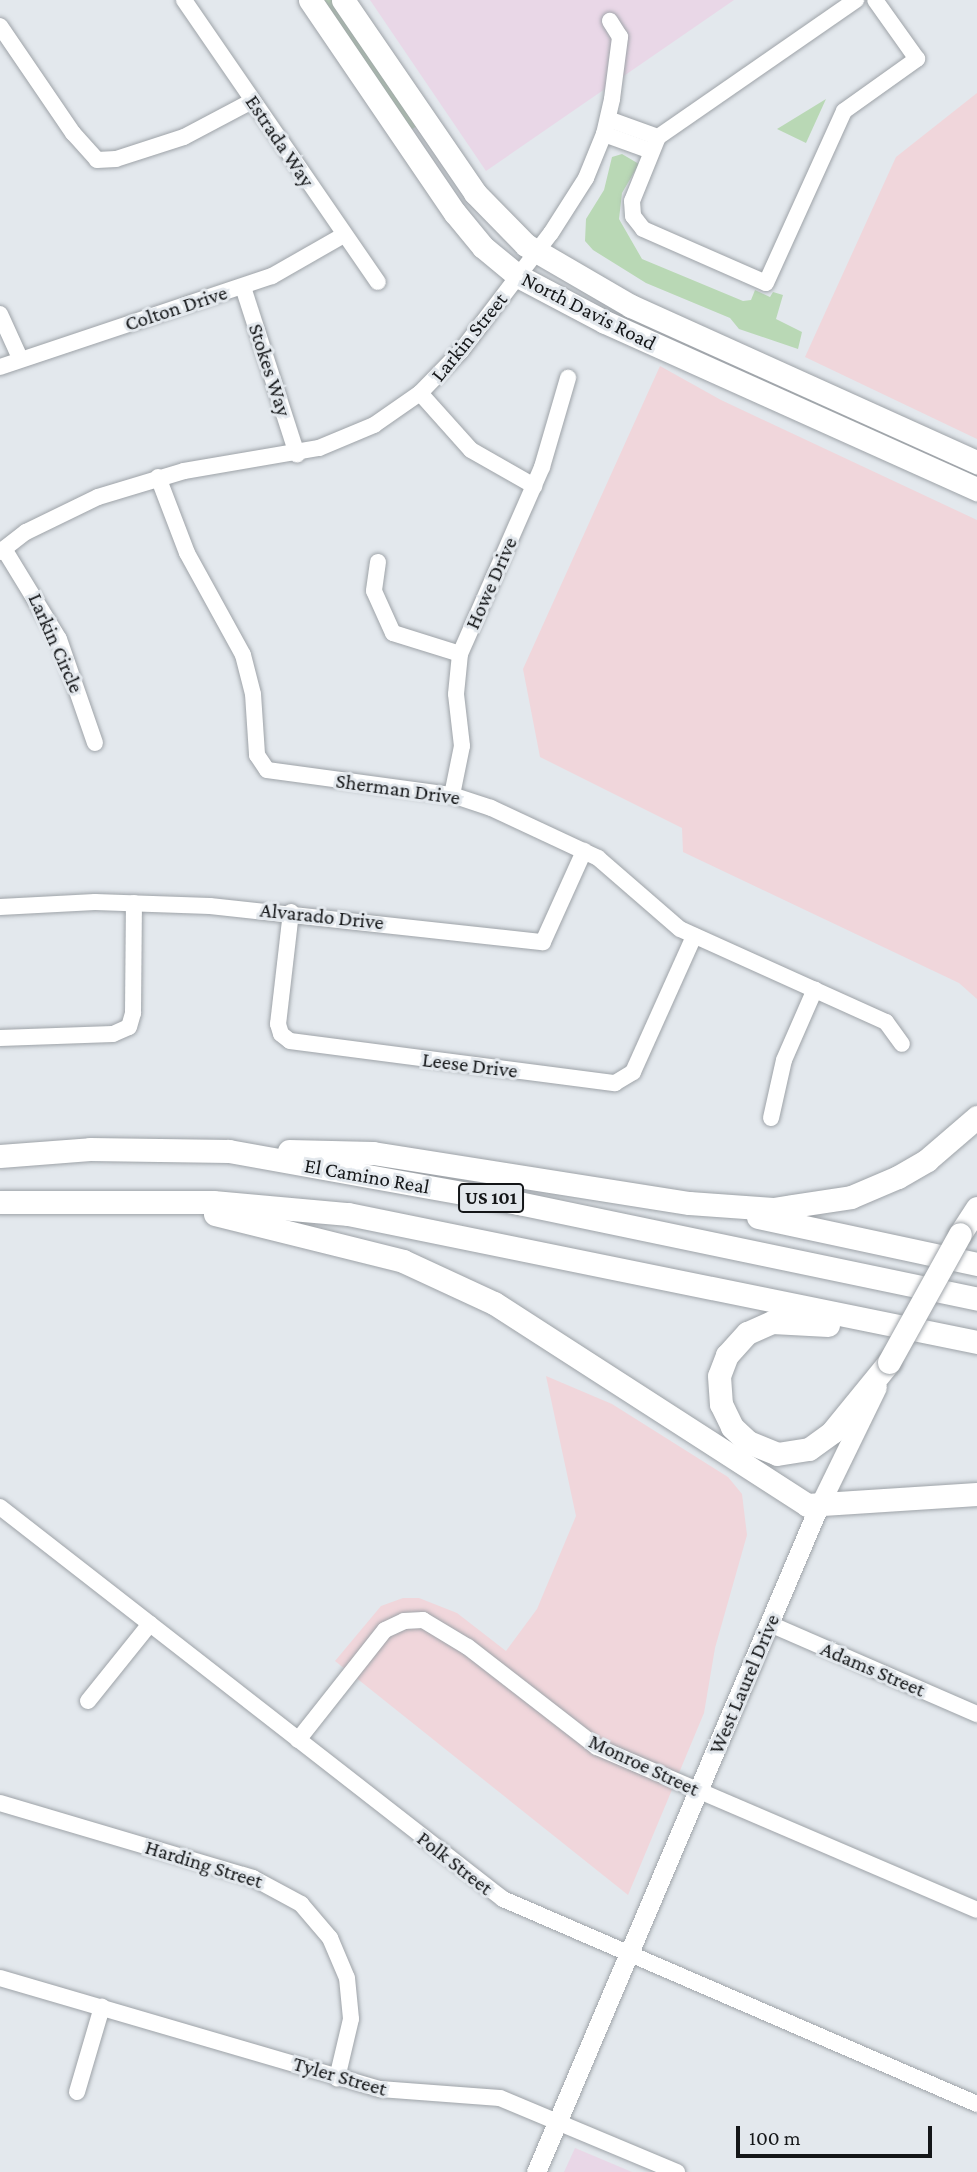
<!DOCTYPE html>
<html>
<head>
<meta charset="utf-8">
<style>
	body { margin:0 }
	#map { position:relative; width:977px; height:2172px; overflow:hidden; background:#e3e8ed; font-family:"Crimson Pro",serif }
	div>[style] { position:absolute }
	.commercial>* { inset:0; background:#f0d6db }
	.education>* { inset:0; background:#e9d7e7 }
	.green>* { inset:0; background:#b9d8b5 }
	.roads { filter:drop-shadow(0 0 2px #9ea3a8) drop-shadow(0 0 2px #9ea3a8) }
	.minor>* { height:16px; margin:-8px; padding:0 8px; transform-origin:8px; border-radius:8px; background:#fff }
	.major>* { height:19px; margin:-9.5px; padding:0 9.5px; transform-origin:9.5px; border-radius:9.5px; background:#fff }
	.highway>* { height:23px; margin:-11.5px; padding:0 11.5px; transform-origin:11.5px; border-radius:11.5px; background:#fff }
	.bridges { filter:drop-shadow(0 0 2px #9ea3a8) drop-shadow(0 0 2px #9ea3a8) }
	.highway-bridge>* { height:23px; margin:-11.5px; padding:0 11.5px; transform-origin:11.5px; border-radius:11.5px; background:#fff }
	span { translate:-50% -50%; white-space:nowrap; text-align:center; line-height:1.15; -webkit-text-stroke:6px #e3e8ed; paint-order:stroke }
	.shield-label span { padding:2px 5px; background:#e3e8ed; border:2px solid; border-radius:5px; -webkit-text-stroke-width:0 }
	.shield-label { font-size:19px; color:#141618; font-weight:700 }
	.street-label { font-size:21px; color:#141618 }
	.scale { position:absolute; left:736px; top:2126px; width:196px; height:32px; box-sizing:border-box; border:4px solid #141618; border-top:0; padding-left:9px; font-size:21px; line-height:24px; white-space:nowrap; color:#141618; -webkit-text-stroke:5px #e3e8ed; paint-order:stroke }
</style>
</head>
<body>
<div id="map">
	<div class="commercial">
		<div style="clip-path:polygon(977px 93px,977px 439px,805px 357px,896px 157px)"></div>
		<div style="clip-path:polygon(660px 366px,721px 400px,977px 520px,977px 999px,959px 983px,683px 852px,682px 828px,540px 757px,523px 669px)"></div>
		<div style="clip-path:polygon(546px 1376px,612px 1404px,728px 1477px,742px 1494px,747px 1535px,715px 1648px,704px 1713px,628px 1895px,335px 1661px,381px 1606px,403px 1598px,419px 1598px,457px 1613px,506px 1651px,537px 1609px,576px 1516px)"></div>
	</div>
	<div class="education">
		<div style="clip-path:polygon(370px 0,734px 0,486px 171px)"></div>
		<div style="clip-path:polygon(575px 2148px,632px 2172px,564px 2172px)"></div>
	</div>
	<div class="green">
		<div style="clip-path:polygon(319px 0,332px 0,418px 125px,411px 130px)"></div>
		<div style="clip-path:polygon(826px 99px,806px 143px,777px 129px)"></div>
		<div style="clip-path:polygon(622px 154px,639px 164px,622px 193px,619px 219px,642px 259px,743px 301px,751px 300px,755px 290px,770px 297px,773px 292px,783px 295px,776px 319px,802px 332px,798px 349px,739px 329px,730px 318px,646px 283px,593px 250px,585px 241px,586px 219px,604px 190px,612px 157px)"></div>
	</div>
	<div class="roads">
		<div class="minor">
			<div style="left:184px;top:0;width:342px;rotate:55.5deg"></div>
			<div style="left:856px;top:0;width:241px;rotate:145.3deg"></div>
			<div style="left:658px;top:137px;width:69px;rotate:112.1deg"></div>
			<div style="left:632px;top:201px;width:15px;rotate:86deg"></div>
			<div style="left:633px;top:216px;width:16px;rotate:52deg"></div>
			<div style="left:643px;top:229px;width:134px;rotate:23.7deg"></div>
			<div style="left:766px;top:283px;width:189px;rotate:-65.6deg"></div>
			<div style="left:844px;top:111px;width:90px;rotate:-35.5deg"></div>
			<div style="left:917px;top:59px;width:72px;rotate:-125.4deg"></div>
			<div style="left:0;top:26px;width:130px;rotate:55.7deg"></div>
			<div style="left:73px;top:133px;width:36px;rotate:48deg"></div>
			<div style="left:97px;top:160px;width:19px;rotate:-3deg"></div>
			<div style="left:116px;top:159px;width:71px;rotate:-17.9deg"></div>
			<div style="left:184px;top:137px;width:77px;rotate:-27.9deg"></div>
			<div style="left:608px;top:119px;width:53px;rotate:19.8deg"></div>
			<div style="left:604px;top:134px;width:50px;rotate:19.9deg"></div>
			<div style="left:243px;top:287px;width:176px;rotate:72.1deg"></div>
			<div style="left:0;top:314px;width:48px;rotate:65.6deg"></div>
			<div style="left:0;top:367px;width:287px;rotate:-18.5deg"></div>
			<div style="left:272px;top:276px;width:83px;rotate:-29.7deg"></div>
			<div style="left:420px;top:393px;width:76px;rotate:48.2deg"></div>
			<div style="left:471px;top:450px;width:73px;rotate:29.7deg"></div>
			<div style="left:158px;top:477px;width:81px;rotate:69.1deg"></div>
			<div style="left:187px;top:553px;width:116px;rotate:61.2deg"></div>
			<div style="left:243px;top:655px;width:40px;rotate:75.6deg"></div>
			<div style="left:253px;top:694px;width:61px;rotate:86.2deg"></div>
			<div style="left:257px;top:755px;width:18px;rotate:56deg"></div>
			<div style="left:267px;top:770px;width:187px;rotate:7.7deg"></div>
			<div style="left:452px;top:795px;width:41px;rotate:18.4deg"></div>
			<div style="left:491px;top:808px;width:118px;rotate:25deg"></div>
			<div style="left:598px;top:858px;width:108px;rotate:40.9deg"></div>
			<div style="left:680px;top:929px;width:226px;rotate:24.3deg"></div>
			<div style="left:886px;top:1022px;width:27px;rotate:54deg"></div>
			<div style="left:4px;top:549px;width:105px;rotate:58.6deg"></div>
			<div style="left:59px;top:639px;width:110px;rotate:70.9deg"></div>
			<div style="left:0;top:552px;width:33px;rotate:-38deg"></div>
			<div style="left:26px;top:532px;width:80px;rotate:-25.9deg"></div>
			<div style="left:98px;top:497px;width:90px;rotate:-16.8deg"></div>
			<div style="left:184px;top:471px;width:137px;rotate:-9.7deg"></div>
			<div style="left:319px;top:448px;width:60px;rotate:-22.7deg"></div>
			<div style="left:374px;top:425px;width:56px;rotate:-34.8deg"></div>
			<div style="left:420px;top:393px;width:59px;rotate:-45.7deg"></div>
			<div style="left:461px;top:351px;width:148px;rotate:-52.7deg"></div>
			<div style="left:551px;top:233px;width:65px;rotate:-57.5deg"></div>
			<div style="left:586px;top:178px;width:48px;rotate:-67.8deg"></div>
			<div style="left:604px;top:134px;width:36px;rotate:-77deg"></div>
			<div style="left:612px;top:99px;width:63px;rotate:-82.6deg"></div>
			<div style="left:620px;top:37px;width:19px;rotate:-122deg"></div>
			<div style="left:378px;top:562px;width:29px;rotate:98deg"></div>
			<div style="left:374px;top:591px;width:46px;rotate:65.7deg"></div>
			<div style="left:393px;top:633px;width:70px;rotate:17.4deg"></div>
			<div style="left:452px;top:795px;width:50px;rotate:-78.5deg"></div>
			<div style="left:462px;top:746px;width:52px;rotate:-96.6deg"></div>
			<div style="left:456px;top:694px;width:40px;rotate:-84.3deg"></div>
			<div style="left:460px;top:654px;width:204px;rotate:-66.3deg"></div>
			<div style="left:542px;top:467px;width:93px;rotate:-73.7deg"></div>
			<div style="left:0;top:907px;width:95px;rotate:-3deg"></div>
			<div style="left:95px;top:902px;width:115px;rotate:2deg"></div>
			<div style="left:210px;top:906px;width:335px;rotate:6.2deg"></div>
			<div style="left:543px;top:942px;width:100px;rotate:-65.7deg"></div>
			<div style="left:291px;top:912px;width:113px;rotate:96.6deg"></div>
			<div style="left:278px;top:1024px;width:10px;rotate:73deg"></div>
			<div style="left:281px;top:1034px;width:11px;rotate:38deg"></div>
			<div style="left:290px;top:1041px;width:328px;rotate:7.4deg"></div>
			<div style="left:615px;top:1083px;width:21px;rotate:-31deg"></div>
			<div style="left:633px;top:1072px;width:149px;rotate:-65.8deg"></div>
			<div style="left:0;top:1038px;width:113px;rotate:-2deg"></div>
			<div style="left:113px;top:1034px;width:17px;rotate:-24deg"></div>
			<div style="left:129px;top:1027px;width:15px;rotate:-74deg"></div>
			<div style="left:133px;top:1013px;width:110px;rotate:-89.5deg"></div>
			<div style="left:771px;top:1118px;width:59px;rotate:-77.4deg"></div>
			<div style="left:784px;top:1060px;width:77px;rotate:-66.4deg"></div>
			<div style="left:0;top:1507px;width:638px;rotate:37.93deg"></div>
			<div style="left:503px;top:1899px;width:516px;rotate:23.39deg"></div>
			<div style="left:770px;top:1624px;width:226px;rotate:23.5deg"></div>
			<div style="left:88px;top:1701px;width:99px;rotate:-51.2deg"></div>
			<div style="left:298px;top:1740px;width:140px;rotate:-51.7deg"></div>
			<div style="left:385px;top:1630px;width:21px;rotate:-25deg"></div>
			<div style="left:404px;top:1621px;width:19px;rotate:-3deg"></div>
			<div style="left:423px;top:1620px;width:52px;rotate:31deg"></div>
			<div style="left:468px;top:1647px;width:163px;rotate:37.8deg"></div>
			<div style="left:597px;top:1747px;width:413px;rotate:23.2deg"></div>
			<div style="left:0;top:1803px;width:264px;rotate:16.5deg"></div>
			<div style="left:253px;top:1878px;width:55px;rotate:28.4deg"></div>
			<div style="left:301px;top:1904px;width:45px;rotate:49.5deg"></div>
			<div style="left:330px;top:1938px;width:43px;rotate:67deg"></div>
			<div style="left:347px;top:1978px;width:41px;rotate:84.4deg"></div>
			<div style="left:351px;top:2019px;width:61px;rotate:103.3deg"></div>
			<div style="left:0;top:1978px;width:396px;rotate:16.3deg"></div>
			<div style="left:380px;top:2089px;width:120px;rotate:4.3deg"></div>
			<div style="left:500px;top:2098px;width:192px;rotate:22.7deg"></div>
			<div style="left:77px;top:2092px;width:89px;rotate:-73.6deg"></div>
		</div>
		<div class="major">
			<div style="left:536px;top:2172px;width:724px;rotate:-66.98deg"></div>
			<div style="left:819px;top:1506px;width:132px;rotate:-64deg"></div>
		</div>
		<div class="highway">
			<div style="left:310px;top:0;width:258px;rotate:55.8deg"></div>
			<div style="left:455px;top:213px;width:44px;rotate:50.5deg"></div>
			<div style="left:483px;top:247px;width:45px;rotate:39.6deg"></div>
			<div style="left:518px;top:276px;width:98px;rotate:27.9deg"></div>
			<div style="left:605px;top:322px;width:408px;rotate:24.2deg"></div>
			<div style="left:343px;top:0;width:234px;rotate:55.6deg"></div>
			<div style="left:475px;top:193px;width:73px;rotate:45.6deg"></div>
			<div style="left:526px;top:245px;width:121px;rotate:30.2deg"></div>
			<div style="left:631px;top:306px;width:380px;rotate:24.3deg"></div>
			<div style="left:289px;top:1151px;width:84px;rotate:1.4deg"></div>
			<div style="left:373px;top:1153px;width:320px;rotate:9deg"></div>
			<div style="left:689px;top:1203px;width:84px;rotate:4.1deg"></div>
			<div style="left:773px;top:1209px;width:79px;rotate:-8.7deg"></div>
			<div style="left:851px;top:1197px;width:51px;rotate:-23.1deg"></div>
			<div style="left:898px;top:1177px;width:34px;rotate:-30deg"></div>
			<div style="left:927px;top:1160px;width:66px;rotate:-40.7deg"></div>
			<div style="left:0;top:1156px;width:90px;rotate:-4.4deg"></div>
			<div style="left:90px;top:1149px;width:139px;rotate:0.8deg"></div>
			<div style="left:229px;top:1151px;width:295px;rotate:10.2deg"></div>
			<div style="left:519px;top:1203px;width:468px;rotate:11.8deg"></div>
			<div style="left:0;top:1202px;width:213px"></div>
			<div style="left:213px;top:1202px;width:136px;rotate:5.1deg"></div>
			<div style="left:348px;top:1214px;width:642px;rotate:11.5deg"></div>
			<div style="left:215px;top:1214px;width:194px;rotate:14deg"></div>
			<div style="left:403px;top:1261px;width:100px;rotate:24.8deg"></div>
			<div style="left:494px;top:1303px;width:373px;rotate:32.8deg"></div>
			<div style="left:807px;top:1505px;width:170px;rotate:-3.7deg"></div>
			<div style="left:758px;top:1217px;width:224px;rotate:12.1deg"></div>
			<div style="left:960px;top:1234px;width:31px;rotate:-57deg"></div>
			<div style="left:828px;top:1325px;width:56px;rotate:-176.9deg"></div>
			<div style="left:772px;top:1322px;width:27px;rotate:156deg"></div>
			<div style="left:747px;top:1333px;width:30px;rotate:132deg"></div>
			<div style="left:727px;top:1355px;width:22px;rotate:111deg"></div>
			<div style="left:719px;top:1376px;width:28px;rotate:86deg"></div>
			<div style="left:721px;top:1404px;width:25px;rotate:64deg"></div>
			<div style="left:732px;top:1427px;width:22px;rotate:43deg"></div>
			<div style="left:748px;top:1442px;width:31px;rotate:22deg"></div>
			<div style="left:777px;top:1454px;width:32px;rotate:-9deg"></div>
			<div style="left:809px;top:1449px;width:29px;rotate:-36deg"></div>
			<div style="left:832px;top:1432px;width:90px;rotate:-50.8deg"></div>
		</div>
	</div>
	<div class="bridges">
		<div class="highway-bridge">
			<div style="left:889px;top:1362px;width:146px;rotate:-61deg"></div>
		</div>
	</div>
	<div class="shield-label">
		<span style="left:491px;top:1198px">US 101</span>
	</div>
	<div class="street-label">
		<span style="left:280px;top:141px;rotate:56deg">Estrada Way</span>
		<span style="left:176px;top:308px;rotate:-18deg">Colton Drive</span>
		<span style="left:589px;top:311px;rotate:27deg">North Davis Road</span>
		<span style="left:469px;top:337px;rotate:-51deg">Larkin Street</span>
		<span style="left:270px;top:370px;rotate:72deg">Stokes Way</span>
		<span style="left:491px;top:583px;rotate:-66deg">Howe Drive</span>
		<span style="left:56px;top:643px;rotate:66deg">Larkin Circle</span>
		<span style="left:398px;top:789px;rotate:8deg">Sherman Drive</span>
		<span style="left:322px;top:916px;rotate:6deg">Alvarado Drive</span>
		<span style="left:470px;top:1065px;rotate:7deg">Leese Drive</span>
		<span style="left:367px;top:1176px;rotate:10deg">El Camino Real</span>
		<span style="left:873px;top:1669px;rotate:23deg">Adams Street</span>
		<span style="left:744px;top:1684px;rotate:-67deg">West Laurel Drive</span>
		<span style="left:644px;top:1765px;rotate:25deg">Monroe Street</span>
		<span style="left:455px;top:1863px;rotate:38deg">Polk Street</span>
		<span style="left:204px;top:1864px;rotate:17deg">Harding Street</span>
		<span style="left:340px;top:2076px;rotate:16deg">Tyler Street</span>
	</div>
	<div class="scale">100 m</div>
</div>
</body>
</html>
